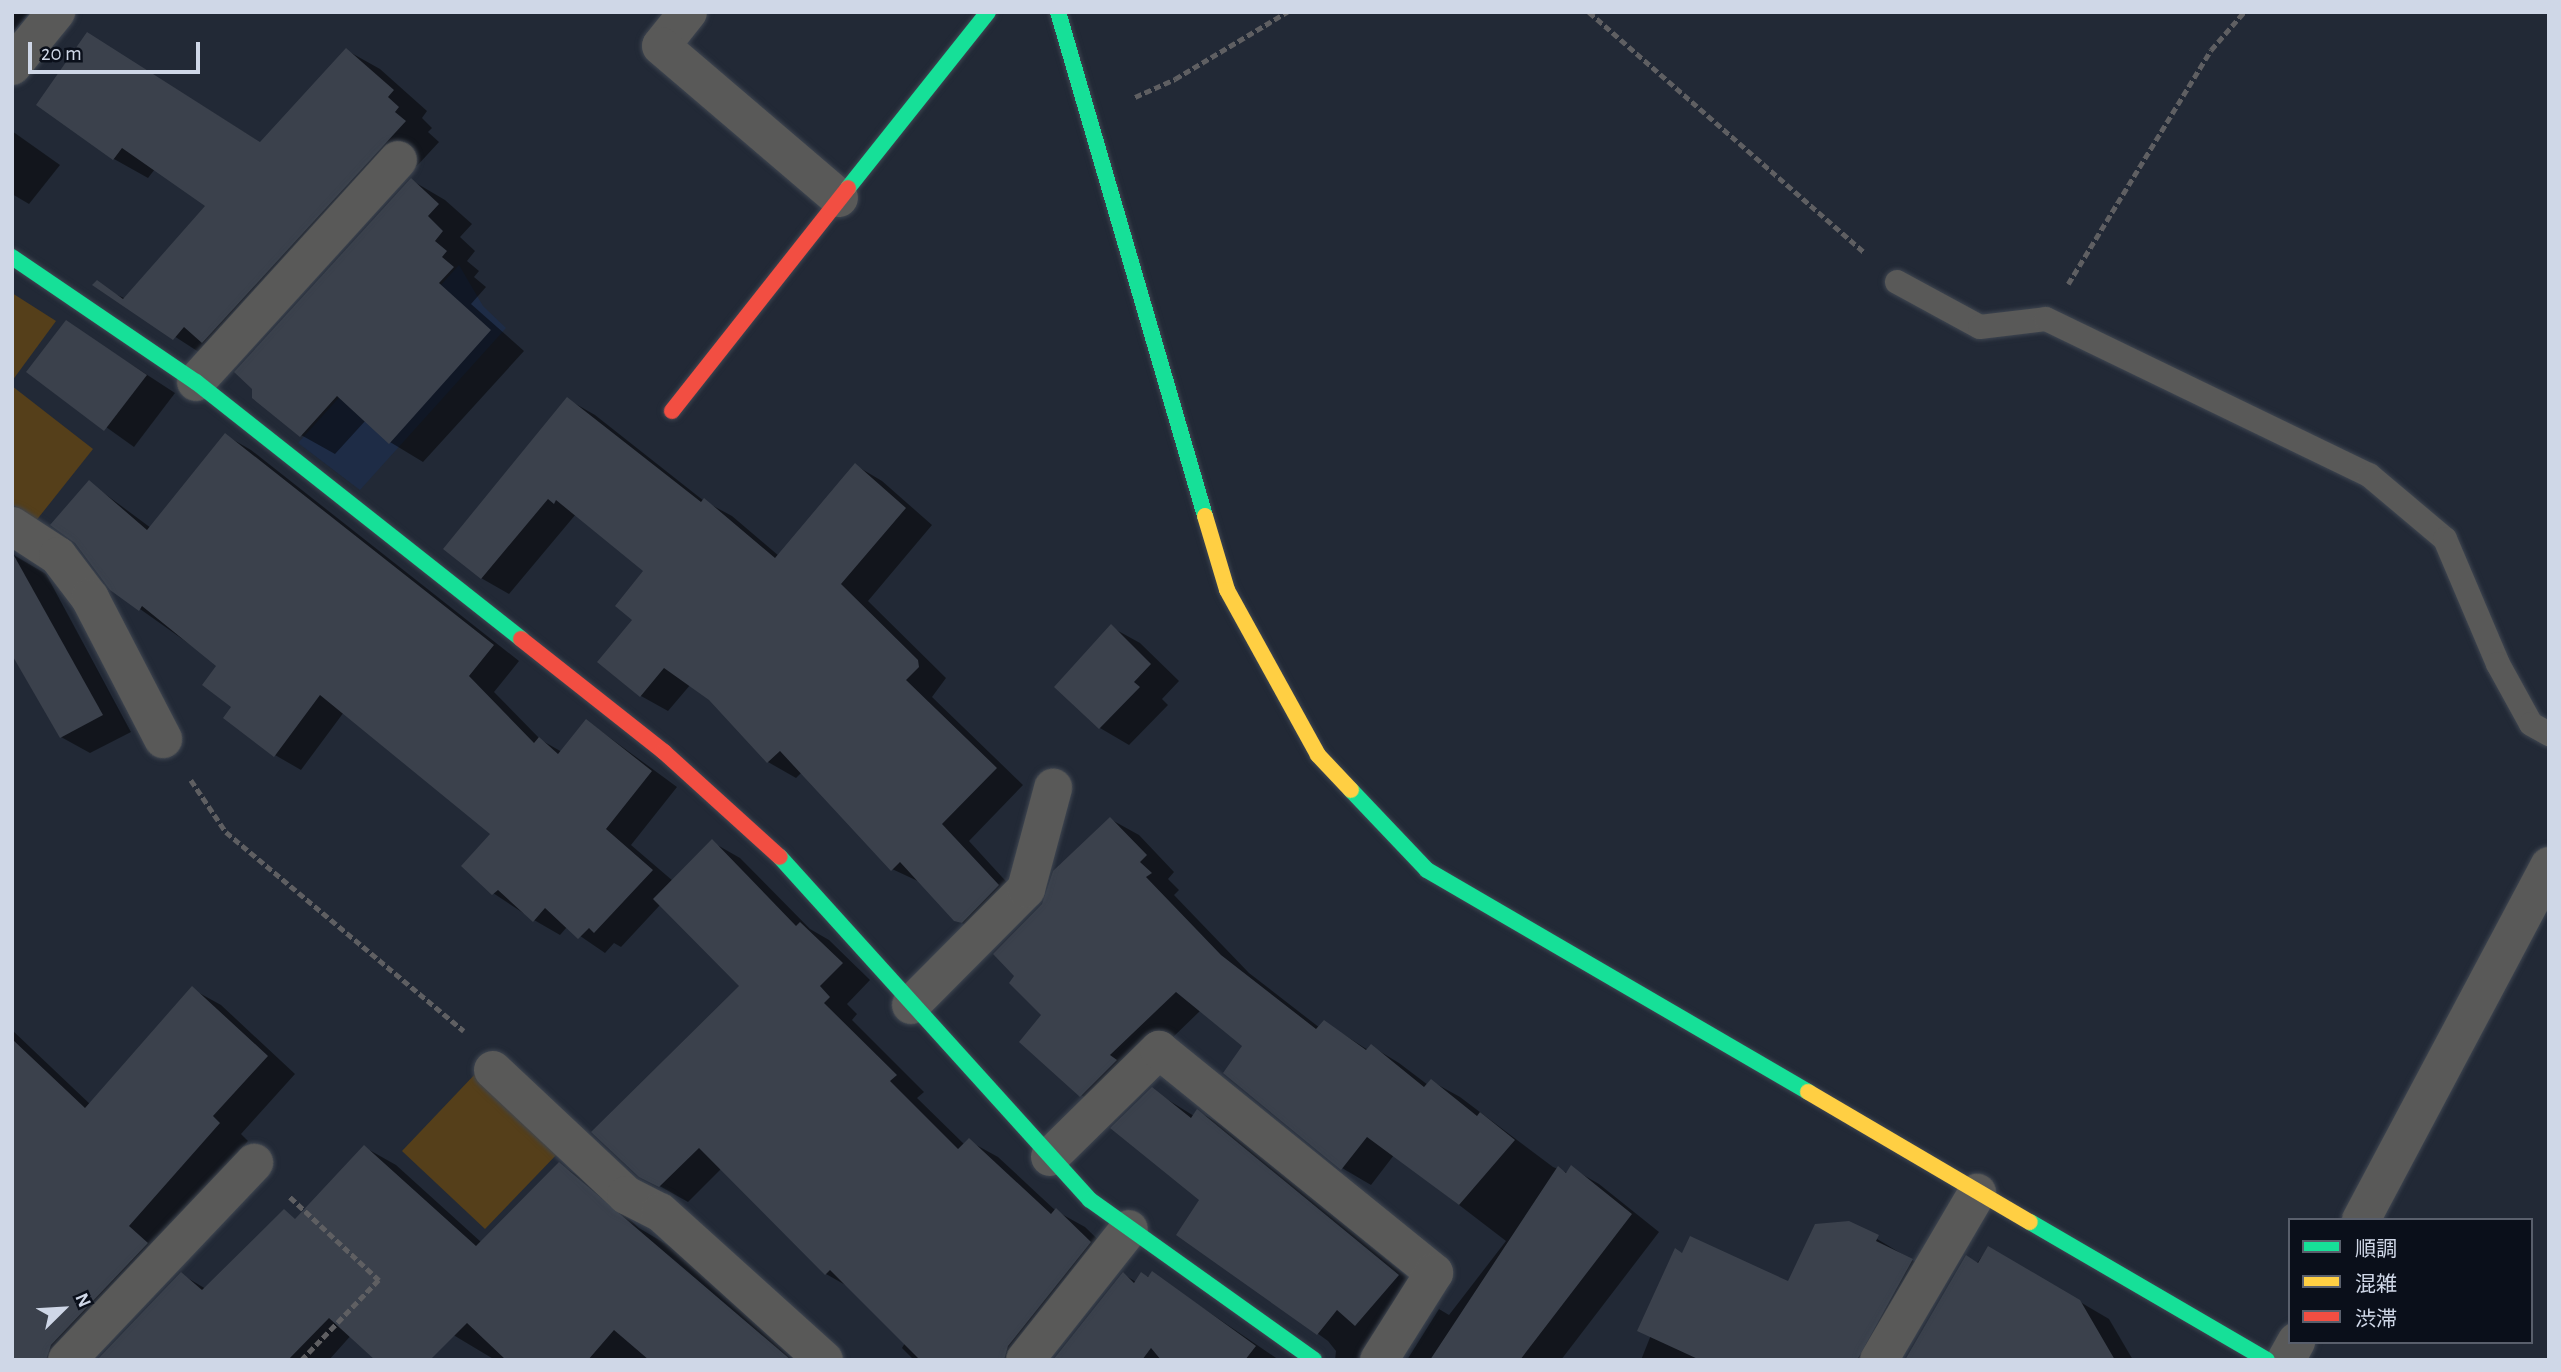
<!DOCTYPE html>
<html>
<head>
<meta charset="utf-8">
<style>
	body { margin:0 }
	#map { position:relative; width:2561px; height:1372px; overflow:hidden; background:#222936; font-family:"Alegreya Sans","Noto Sans JP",sans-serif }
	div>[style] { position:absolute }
	.built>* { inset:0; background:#1e2c46 }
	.green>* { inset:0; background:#553f1a }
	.shadow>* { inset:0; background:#0007 }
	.building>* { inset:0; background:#3b414c }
	.path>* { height:4.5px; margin-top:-2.25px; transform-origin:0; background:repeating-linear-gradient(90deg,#5f5f62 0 7px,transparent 0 10.5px) }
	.roads { filter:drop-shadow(0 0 2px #3f4651) drop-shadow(0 0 2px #3f4651) }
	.lane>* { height:24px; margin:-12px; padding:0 12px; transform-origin:12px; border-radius:12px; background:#595958 }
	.street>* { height:38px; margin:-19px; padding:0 19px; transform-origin:19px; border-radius:19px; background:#595958 }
	.fast>* { height:16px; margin:-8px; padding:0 8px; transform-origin:8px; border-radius:8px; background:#16e098 }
	.slow>* { height:16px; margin:-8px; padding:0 8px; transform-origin:8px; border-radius:8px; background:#ffcf43 }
	.jam>* { height:16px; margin:-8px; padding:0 8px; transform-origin:8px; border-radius:8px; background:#f24e42 }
	span { translate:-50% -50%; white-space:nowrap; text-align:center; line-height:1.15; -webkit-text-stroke:6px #0a0f1a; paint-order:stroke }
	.frame { position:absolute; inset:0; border:14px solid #cfd7e7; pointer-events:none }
	.legend { position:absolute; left:2288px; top:1218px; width:245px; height:126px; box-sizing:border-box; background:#0a0f1a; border:2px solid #595f6c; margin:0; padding:9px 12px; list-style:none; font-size:21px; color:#cfd7e7 }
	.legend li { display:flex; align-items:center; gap:14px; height:35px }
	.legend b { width:35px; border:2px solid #595f6c }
	.north { position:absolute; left:28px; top:1274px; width:70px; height:70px; -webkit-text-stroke:5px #0a0f1a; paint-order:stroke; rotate:66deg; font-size:19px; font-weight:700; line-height:28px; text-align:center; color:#cfd7e7 }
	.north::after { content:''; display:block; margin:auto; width:24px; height:32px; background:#cfd7e7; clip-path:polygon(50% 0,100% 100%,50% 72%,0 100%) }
	.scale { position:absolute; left:28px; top:42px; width:172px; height:32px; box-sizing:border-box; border:4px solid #cfd7e7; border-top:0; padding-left:9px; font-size:21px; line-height:24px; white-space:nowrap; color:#cfd7e7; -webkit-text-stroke:5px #0a0f1a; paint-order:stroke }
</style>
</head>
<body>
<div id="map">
	<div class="built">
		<div style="clip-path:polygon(459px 265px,483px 306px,506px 328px,360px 490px,298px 443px)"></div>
	</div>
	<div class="green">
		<div style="clip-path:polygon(12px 293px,56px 321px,12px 381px)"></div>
		<div style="clip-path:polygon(12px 386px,93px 449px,35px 522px,12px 504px)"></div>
		<div style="clip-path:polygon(477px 1072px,560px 1151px,485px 1229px,402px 1151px)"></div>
	</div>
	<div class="shadow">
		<div style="clip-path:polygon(12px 12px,30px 12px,12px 33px)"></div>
		<div style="clip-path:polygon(88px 34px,261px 143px,346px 50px,380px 69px,427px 111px,422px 118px,432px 128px,428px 132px,439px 142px,237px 361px,208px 358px,95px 285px,126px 299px,208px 205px,155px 169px,148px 178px,114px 159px,39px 105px)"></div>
		<div style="clip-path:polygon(12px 131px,60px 165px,29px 204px,12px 194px)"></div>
		<div style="clip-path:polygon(411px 180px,445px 200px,472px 224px,460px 237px,475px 251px,467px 261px,479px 271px,474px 277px,486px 287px,471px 304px,524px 351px,423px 462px,390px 442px,366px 420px,335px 454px,301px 435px)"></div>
		<div style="clip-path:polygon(66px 322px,175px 393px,134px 447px,29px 372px)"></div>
		<div style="clip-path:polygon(567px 399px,595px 415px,704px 501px,732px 516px,779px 556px,855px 465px,882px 481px,932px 525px,868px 601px,946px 678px,932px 697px,1023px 785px,969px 841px,1025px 902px,984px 936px,955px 919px,922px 883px,892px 869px,802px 772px,796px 778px,768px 762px,710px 698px,691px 684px,668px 711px,641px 696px,634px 620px,646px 571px,576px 514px,509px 594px,481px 578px)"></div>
		<div style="clip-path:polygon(225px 435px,251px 450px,519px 661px,494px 692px,541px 740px,562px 752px,587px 721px,677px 787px,631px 845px,673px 881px,712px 842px,740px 858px,810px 929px,829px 940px,870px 980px,847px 1004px,857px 1014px,852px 1020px,924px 1092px,917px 1098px,965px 1145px,969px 1141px,998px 1157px,1056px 1211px,1085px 1227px,1118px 1259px,1038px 1360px,914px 1360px,902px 1348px,905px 1343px,849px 1287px,826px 1274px,722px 1168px,688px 1202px,640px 1175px,742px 986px,661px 904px,621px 947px,614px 943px,605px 953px,567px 927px,560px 935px,534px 920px,493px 893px,493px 834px,344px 712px,301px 770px,275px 755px,233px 706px,219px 665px,140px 609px,89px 482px,151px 528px)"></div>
		<div style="clip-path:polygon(12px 554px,46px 574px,131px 732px,90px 753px,61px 737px)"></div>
		<div style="clip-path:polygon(1111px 627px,1140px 643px,1179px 681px,1162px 699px,1168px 705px,1129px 745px,1100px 728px)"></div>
		<div style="clip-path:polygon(1110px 819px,1139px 835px,1174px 872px,1168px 879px,1179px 890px,1174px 895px,1249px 973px,1320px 1028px,1324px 1022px,1368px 1050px,1371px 1046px,1399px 1063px,1428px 1085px,1431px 1081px,1460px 1097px,1553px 1167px,1568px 1173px,1571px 1168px,1599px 1184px,1659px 1232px,1561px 1360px,1407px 1360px,1439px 1309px,1449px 1315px,1506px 1241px,1394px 1155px,1371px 1185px,1342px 1168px,1225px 1073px,1245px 1046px,1201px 1010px,1137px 1072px,1110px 1112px,1081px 1095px,1044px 1015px,1017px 976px,1043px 905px)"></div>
		<div style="clip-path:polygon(192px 989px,221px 1005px,295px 1074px,241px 1134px,248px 1141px,55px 1360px,18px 1360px,12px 1356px,12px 1030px,91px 1105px)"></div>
		<div style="clip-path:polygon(1152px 1090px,1194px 1116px,1197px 1111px,1226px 1127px,1432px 1297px,1392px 1360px,1335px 1360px,1336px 1351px,1328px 1341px,1179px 1234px,1201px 1200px)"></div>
		<div style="clip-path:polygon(364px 1147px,396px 1165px,481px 1242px,560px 1165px,591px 1183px,639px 1228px,671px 1247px,801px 1360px,495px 1360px,455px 1336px,310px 1206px)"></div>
		<div style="clip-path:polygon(1849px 1222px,1940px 1277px,1892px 1360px,1641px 1360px,1683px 1255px,1789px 1283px)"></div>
		<div style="clip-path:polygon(1988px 1248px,2109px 1319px,2133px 1360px,1907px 1360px)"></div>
		<div style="clip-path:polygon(181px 1274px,206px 1289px,362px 1323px,329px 1360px,100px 1360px)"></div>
		<div style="clip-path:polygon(1123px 1274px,1136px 1282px,1153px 1274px,1279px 1360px,1055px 1360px)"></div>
	</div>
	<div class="building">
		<div style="clip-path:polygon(87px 32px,260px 142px,346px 48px,394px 90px,388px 97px,399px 107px,395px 112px,406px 121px,202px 343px,184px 327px,173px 340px,92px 285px,97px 280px,123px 299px,205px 206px,122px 148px,113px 160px,36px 105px)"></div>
		<div style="clip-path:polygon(411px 178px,439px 204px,428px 216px,443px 231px,435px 241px,447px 251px,442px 257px,454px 267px,439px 283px,491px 330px,389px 444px,337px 396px,300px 437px,252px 398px,252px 389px,234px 372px)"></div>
		<div style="clip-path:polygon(66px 320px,147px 375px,104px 431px,26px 372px)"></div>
		<div style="clip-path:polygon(567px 397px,701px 502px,704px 498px,775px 558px,855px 463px,906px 508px,841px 584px,918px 660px,919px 667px,906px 680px,997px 768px,942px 824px,999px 885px,962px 923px,954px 921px,900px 862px,891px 871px,780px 751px,767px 763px,709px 700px,664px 668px,640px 697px,597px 662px,632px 620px,615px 606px,643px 571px,556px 500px,554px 504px,548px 499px,481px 579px,443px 549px)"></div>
		<div style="clip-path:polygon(225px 433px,494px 645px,469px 676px,534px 743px,539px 737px,558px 754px,586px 719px,652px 771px,606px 829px,653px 870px,594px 933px,589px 928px,578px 939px,545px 908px,533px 922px,498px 890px,492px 895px,461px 866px,490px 834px,320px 695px,274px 757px,223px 718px,231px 707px,202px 685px,216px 666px,142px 606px,139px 611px,110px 590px,75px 543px,50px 525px,89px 480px,147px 530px)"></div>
		<div style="clip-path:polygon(12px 552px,103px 715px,60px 738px,12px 655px)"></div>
		<div style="clip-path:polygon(1111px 624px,1151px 664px,1134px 682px,1140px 687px,1099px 729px,1054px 687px)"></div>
		<div style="clip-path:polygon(1110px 817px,1147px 855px,1140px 862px,1152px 873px,1146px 877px,1221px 955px,1316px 1029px,1324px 1020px,1366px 1050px,1371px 1044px,1424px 1087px,1431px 1079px,1477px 1116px,1480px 1112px,1515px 1140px,1459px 1205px,1367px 1137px,1341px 1170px,1223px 1073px,1242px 1046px,1176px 992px,1110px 1055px,1117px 1060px,1080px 1097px,1019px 1042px,1041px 1015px,1009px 983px,1014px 976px,993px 954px,1042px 904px,1053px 871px)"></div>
		<div style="clip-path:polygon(712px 839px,796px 926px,800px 922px,843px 963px,820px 986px,830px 997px,824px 1003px,897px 1075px,890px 1081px,958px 1149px,969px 1138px,1051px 1214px,1056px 1208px,1091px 1242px,1008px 1346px,1004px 1360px,920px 1360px,830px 1270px,825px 1275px,699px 1148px,659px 1187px,639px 1177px,591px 1132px,739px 986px,653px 899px)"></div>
		<div style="clip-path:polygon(192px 986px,268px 1056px,213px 1116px,220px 1123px,129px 1226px,148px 1243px,51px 1345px,46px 1360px,12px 1360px,12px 1039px,85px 1108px)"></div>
		<div style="clip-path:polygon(1152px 1087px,1191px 1118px,1197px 1109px,1399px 1275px,1355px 1326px,1337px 1310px,1317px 1335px,1176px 1235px,1199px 1200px,1110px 1128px)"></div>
		<div style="clip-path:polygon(364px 1145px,476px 1246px,559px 1162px,791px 1360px,649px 1360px,614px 1330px,588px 1360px,506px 1360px,467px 1323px,430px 1360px,375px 1360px,329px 1318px,288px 1360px,97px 1360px,181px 1272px,202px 1290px,284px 1209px,295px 1219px)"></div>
		<div style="clip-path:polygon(1571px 1165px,1632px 1214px,1520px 1360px,1430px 1360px,1558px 1166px,1566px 1173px)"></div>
		<div style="clip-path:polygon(1849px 1221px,1879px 1235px,1876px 1241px,1913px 1259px,1857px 1360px,1700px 1360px,1637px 1331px,1675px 1248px,1682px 1253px,1690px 1236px,1788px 1281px,1815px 1224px)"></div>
		<div style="clip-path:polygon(1988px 1246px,2080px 1300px,2115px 1360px,1905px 1360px,1966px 1255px,1978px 1263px)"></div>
		<div style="clip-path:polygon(1152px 1271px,1256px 1346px,1245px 1360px,1161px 1360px,1151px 1348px,1142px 1360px,1053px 1360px,1123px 1272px,1134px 1283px,1141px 1272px,1148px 1277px)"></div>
	</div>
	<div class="path">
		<div style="left:1589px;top:12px;width:366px;rotate:41.1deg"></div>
		<div style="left:1135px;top:97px;width:44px;rotate:-24.2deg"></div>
		<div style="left:1175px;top:79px;width:131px;rotate:-30.9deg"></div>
		<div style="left:2068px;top:284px;width:274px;rotate:-58.6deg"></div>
		<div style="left:2211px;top:50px;width:50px;rotate:-49deg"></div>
		<div style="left:191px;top:780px;width:63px;rotate:56.1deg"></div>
		<div style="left:226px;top:832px;width:310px;rotate:39.9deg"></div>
		<div style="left:290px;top:1197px;width:122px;rotate:43deg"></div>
		<div style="left:379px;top:1280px;width:111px;rotate:133.9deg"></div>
	</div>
	<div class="roads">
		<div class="lane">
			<div style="left:1897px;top:282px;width:94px;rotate:28.5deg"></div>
			<div style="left:1980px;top:327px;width:66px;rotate:-6.9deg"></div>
			<div style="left:2046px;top:319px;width:359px;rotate:25.8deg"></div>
			<div style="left:2369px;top:475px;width:99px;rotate:40.1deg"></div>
			<div style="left:2445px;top:539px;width:136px;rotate:67deg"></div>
			<div style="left:2498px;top:664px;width:68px;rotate:61.2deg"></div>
			<div style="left:2531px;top:724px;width:21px;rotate:29deg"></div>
		</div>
		<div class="street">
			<div style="left:688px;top:12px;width:43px;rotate:128.5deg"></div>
			<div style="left:661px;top:46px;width:234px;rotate:40.5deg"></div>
			<div style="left:12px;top:66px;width:70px;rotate:-50.8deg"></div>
			<div style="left:196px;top:382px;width:300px;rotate:-47.7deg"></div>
			<div style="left:12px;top:526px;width:55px;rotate:33.1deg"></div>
			<div style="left:58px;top:556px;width:53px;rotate:52.7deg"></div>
			<div style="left:90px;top:598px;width:159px;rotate:62.6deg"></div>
			<div style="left:911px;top:1005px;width:163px;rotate:-45.2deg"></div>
			<div style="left:1026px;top:889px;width:105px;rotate:-75deg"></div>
			<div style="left:493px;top:1070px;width:183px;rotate:43.2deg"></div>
			<div style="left:626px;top:1195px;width:38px;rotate:27deg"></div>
			<div style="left:660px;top:1212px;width:221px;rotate:42.1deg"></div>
			<div style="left:1050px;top:1157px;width:153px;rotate:-44.5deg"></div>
			<div style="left:1159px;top:1050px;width:354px;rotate:39deg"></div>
			<div style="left:1434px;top:1273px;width:103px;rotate:122.3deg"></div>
			<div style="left:2361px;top:1220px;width:401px;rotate:-62deg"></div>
			<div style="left:67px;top:1360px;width:272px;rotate:-46.5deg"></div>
			<div style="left:1025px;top:1360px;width:167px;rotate:-51.6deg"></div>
			<div style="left:1879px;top:1360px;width:194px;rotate:-59.6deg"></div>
			<div style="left:2286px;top:1360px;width:21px;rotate:-61deg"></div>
		</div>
		<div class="fast">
			<div style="left:1058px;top:12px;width:525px;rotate:73.74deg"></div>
			<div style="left:848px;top:188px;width:225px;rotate:-51.5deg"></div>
			<div style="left:12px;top:257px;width:222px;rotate:34.2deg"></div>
			<div style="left:196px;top:382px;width:414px;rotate:38.3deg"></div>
			<div style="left:1351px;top:790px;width:110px;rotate:46.5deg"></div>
			<div style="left:1427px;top:870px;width:441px;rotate:30.2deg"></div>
			<div style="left:780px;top:857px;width:462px;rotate:47.9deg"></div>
			<div style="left:1090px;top:1200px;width:275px;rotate:35.5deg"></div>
			<div style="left:2030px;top:1222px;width:274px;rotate:30.2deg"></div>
		</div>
		<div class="slow">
			<div style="left:1205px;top:516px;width:77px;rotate:73.4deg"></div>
			<div style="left:1227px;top:590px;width:188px;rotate:61.1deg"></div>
			<div style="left:1318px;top:755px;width:48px;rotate:46.7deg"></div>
			<div style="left:1808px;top:1092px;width:257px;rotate:30.4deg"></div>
		</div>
		<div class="jam">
			<div style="left:672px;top:411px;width:284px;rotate:-51.7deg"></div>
			<div style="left:521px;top:639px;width:182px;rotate:38.3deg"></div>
			<div style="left:664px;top:752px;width:156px;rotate:42.2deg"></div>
		</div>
	</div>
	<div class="frame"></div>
	<ul class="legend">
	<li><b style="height:9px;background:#16e098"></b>順調</li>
	<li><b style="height:9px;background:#ffcf43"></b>混雑</li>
	<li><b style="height:9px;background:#f24e42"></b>渋滞</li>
	</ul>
	<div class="north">N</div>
	<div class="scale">20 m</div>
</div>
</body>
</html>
